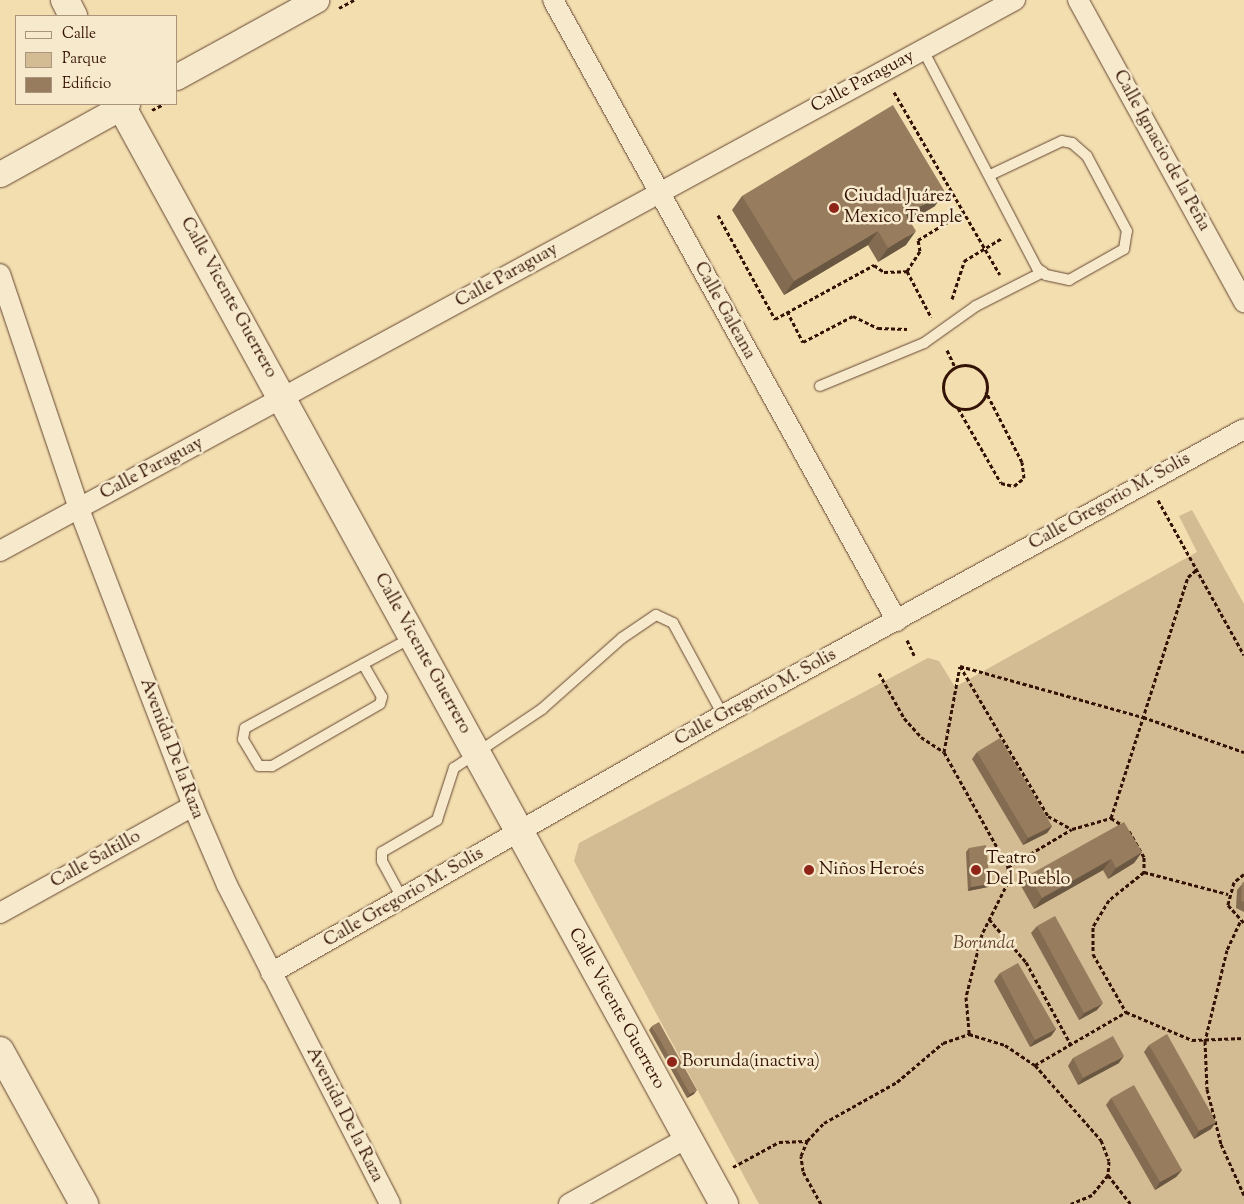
<!DOCTYPE html>
<html>
<head>
<meta charset="utf-8">
<style>
	body { margin:0 }
	#map { position:relative; width:1244px; height:1204px; overflow:hidden; background:#f3deb0; font-family:"Sorts Mill Goudy",serif }
	div>[style] { position:absolute }
	.green>* { inset:0; background:#d3bb93 }
	.path>* { height:3px; margin-top:-1.5px; transform-origin:0; background:repeating-linear-gradient(90deg,#341206 0 4px,transparent 0 6.5px) }
	.path>.ring { margin:-1.5px; padding:0; box-sizing:content-box; background:none; border:3px solid #341206; border-radius:50% }
	.roads { filter:drop-shadow(0 0 1px #644530) drop-shadow(0 0 1px #644530) }
	.service>* { height:10px; margin:-5px; padding:0 5px; transform-origin:5px; border-radius:5px; background:#f7eacc }
	.minor>* { height:20px; margin:-10px; padding:0 10px; transform-origin:10px; border-radius:10px; background:#f7eacc }
	.tertiary>* { height:25px; margin:-12.5px; padding:0 12.5px; transform-origin:12.5px; border-radius:12.5px; background:#f7eacc }
	.secondary>* { height:28px; margin:-14px; padding:0 14px; transform-origin:14px; border-radius:14px; background:#f7eacc }
	.wall>* { inset:0; background:#826b51 }
	.shaded-wall>* { inset:0; background:#6a5742 }
	.building>* { inset:0; background:#977c5e }
	.dots>* { width:14px; height:14px; translate:-50% -50%; box-sizing:border-box; border:2px solid #f7eacc; border-radius:50% }
	span { translate:-50% -50%; white-space:nowrap; text-align:center; line-height:1.15; -webkit-text-stroke:5px #f7eacc; paint-order:stroke }
	.street-label { font-size:18px; color:#341206 }
	.poi-label { font-size:18px; color:#341206 }
	.left { translate:0 -50%; text-align:left }
	.park-label { font-size:18px; color:#644530; font-style:italic }
	.legend { position:absolute; left:15px; top:15px; width:162px; height:90px; box-sizing:border-box; background:#f7eacc; border:1px solid #a9947d; margin:0; padding:6px 9px; list-style:none; font-size:15px; color:#341206 }
	.legend li { display:flex; align-items:center; gap:10px; height:25px }
	.legend b { width:25px; border:1px solid #a9947d }
</style>
</head>
<body>
<div id="map">
	<div class="green">
		<div style="clip-path:polygon(1192px 510px,1244px 604px,1244px 1204px,759px 1204px,574px 861px,579px 843px,928px 658px,939px 661px,955px 687px,1197px 552px,1179px 516px)"></div>
	</div>
	<div class="path">
		<div style="left:339px;top:8px;width:17px;rotate:-28deg"></div>
		<div style="left:894px;top:92px;width:211px;rotate:59.9deg"></div>
		<div style="left:152px;top:110px;width:13px;rotate:-27deg"></div>
		<div style="left:718px;top:215px;width:119px;rotate:61.3deg"></div>
		<div style="left:775px;top:319px;width:113px;rotate:-28.6deg"></div>
		<div style="left:874px;top:265px;width:12px;rotate:35deg"></div>
		<div style="left:884px;top:272px;width:23px;rotate:-2deg"></div>
		<div style="left:907px;top:271px;width:24px;rotate:-57deg"></div>
		<div style="left:920px;top:251px;width:11px;rotate:-100deg"></div>
		<div style="left:918px;top:240px;width:54px;rotate:-31.3deg"></div>
		<div style="left:907px;top:271px;width:52px;rotate:62.4deg"></div>
		<div style="left:952px;top:299px;width:40px;rotate:-72deg"></div>
		<div style="left:964px;top:261px;width:44px;rotate:-31.2deg"></div>
		<div style="left:787px;top:311px;width:35px;rotate:63deg"></div>
		<div style="left:803px;top:342px;width:56px;rotate:-27.5deg"></div>
		<div style="left:853px;top:316px;width:28px;rotate:26deg"></div>
		<div style="left:878px;top:328px;width:29px;rotate:2deg"></div>
		<div style="left:947px;top:350px;width:19px;rotate:65deg"></div>
		<div class="ring" style="left:943px;top:365px;width:41px;height:41px"></div>
		<div style="left:958px;top:408px;width:86px;rotate:60.2deg"></div>
		<div style="left:1001px;top:483px;width:13px;rotate:13deg"></div>
		<div style="left:1014px;top:486px;width:13px;rotate:-39deg"></div>
		<div style="left:1024px;top:478px;width:16px;rotate:-97deg"></div>
		<div style="left:1022px;top:462px;width:79px;rotate:-117.2deg"></div>
		<div style="left:1158px;top:500px;width:177px;rotate:61deg"></div>
		<div style="left:907px;top:640px;width:17px;rotate:65deg"></div>
		<div style="left:960px;top:666px;width:190px;rotate:15.6deg"></div>
		<div style="left:1143px;top:717px;width:107px;rotate:19.1deg"></div>
		<div style="left:960px;top:666px;width:174px;rotate:59.6deg"></div>
		<div style="left:1048px;top:816px;width:26px;rotate:29deg"></div>
		<div style="left:879px;top:673px;width:51px;rotate:60.9deg"></div>
		<div style="left:904px;top:718px;width:25px;rotate:48deg"></div>
		<div style="left:921px;top:737px;width:27px;rotate:33deg"></div>
		<div style="left:944px;top:752px;width:132px;rotate:60.9deg"></div>
		<div style="left:1008px;top:867px;width:15px;rotate:90deg"></div>
		<div style="left:1008px;top:882px;width:58px;rotate:116.6deg"></div>
		<div style="left:982px;top:934px;width:65px;rotate:104.3deg"></div>
		<div style="left:966px;top:997px;width:37px;rotate:85deg"></div>
		<div style="left:944px;top:752px;width:87px;rotate:-79.5deg"></div>
		<div style="left:1111px;top:818px;width:253px;rotate:-72.3deg"></div>
		<div style="left:1188px;top:577px;width:11px;rotate:-41deg"></div>
		<div style="left:1129px;top:831px;width:30px;rotate:60deg"></div>
		<div style="left:1144px;top:857px;width:15px;rotate:90deg"></div>
		<div style="left:1144px;top:872px;width:45px;rotate:141.3deg"></div>
		<div style="left:1109px;top:900px;width:31px;rotate:121deg"></div>
		<div style="left:1093px;top:927px;width:27px;rotate:90deg"></div>
		<div style="left:1093px;top:954px;width:67px;rotate:60.4deg"></div>
		<div style="left:1126px;top:1012px;width:72px;rotate:23deg"></div>
		<div style="left:1192px;top:1040px;width:52px;rotate:-2.2deg"></div>
		<div style="left:1008px;top:867px;width:74px;rotate:-30.7deg"></div>
		<div style="left:1072px;top:829px;width:41px;rotate:-15.8deg"></div>
		<div style="left:1111px;top:818px;width:13px;rotate:32deg"></div>
		<div style="left:1144px;top:872px;width:87px;rotate:14.7deg"></div>
		<div style="left:1244px;top:874px;width:13px;rotate:141deg"></div>
		<div style="left:1234px;top:882px;width:24px;rotate:105deg"></div>
		<div style="left:1228px;top:905px;width:24px;rotate:48deg"></div>
		<div style="left:989px;top:919px;width:57px;rotate:49.3deg"></div>
		<div style="left:1026px;top:962px;width:94px;rotate:61.5deg"></div>
		<div style="left:1240px;top:922px;width:31px;rotate:115deg"></div>
		<div style="left:1227px;top:950px;width:94px;rotate:103.6deg"></div>
		<div style="left:1205px;top:1041px;width:48px;rotate:87.6deg"></div>
		<div style="left:1207px;top:1089px;width:57px;rotate:75.7deg"></div>
		<div style="left:1221px;top:1144px;width:56px;rotate:65.7deg"></div>
		<div style="left:1035px;top:1065px;width:105px;rotate:-30.2deg"></div>
		<div style="left:733px;top:1167px;width:52px;rotate:-28.5deg"></div>
		<div style="left:779px;top:1142px;width:28px;rotate:-2deg"></div>
		<div style="left:1108px;top:1175px;width:37px;rotate:52deg"></div>
		<div style="left:821px;top:1204px;width:38px;rotate:-119deg"></div>
		<div style="left:803px;top:1171px;width:15px;rotate:-98deg"></div>
		<div style="left:801px;top:1156px;width:16px;rotate:-68deg"></div>
		<div style="left:807px;top:1141px;width:25px;rotate:-47deg"></div>
		<div style="left:824px;top:1123px;width:84px;rotate:-29.3deg"></div>
		<div style="left:897px;top:1082px;width:60px;rotate:-40.3deg"></div>
		<div style="left:943px;top:1043px;width:28px;rotate:-19deg"></div>
		<div style="left:969px;top:1034px;width:38px;rotate:17deg"></div>
		<div style="left:1005px;top:1045px;width:36px;rotate:34deg"></div>
		<div style="left:1035px;top:1065px;width:100px;rotate:48.7deg"></div>
		<div style="left:1101px;top:1140px;width:22px;rotate:69deg"></div>
		<div style="left:1109px;top:1161px;width:14px;rotate:94deg"></div>
		<div style="left:1108px;top:1175px;width:26px;rotate:129deg"></div>
		<div style="left:1092px;top:1195px;width:23px;rotate:157deg"></div>
	</div>
	<div class="roads">
		<div class="service">
			<div style="left:923px;top:50px;width:246px;rotate:62.4deg"></div>
			<div style="left:1037px;top:268px;width:11px;rotate:38deg"></div>
			<div style="left:1046px;top:275px;width:24px;rotate:12deg"></div>
			<div style="left:1069px;top:280px;width:63px;rotate:-29.4deg"></div>
			<div style="left:1124px;top:249px;width:18px;rotate:-81deg"></div>
			<div style="left:1127px;top:231px;width:85px;rotate:-118.1deg"></div>
			<div style="left:1087px;top:156px;width:20px;rotate:-139deg"></div>
			<div style="left:1072px;top:143px;width:10px;rotate:-169deg"></div>
			<div style="left:1062px;top:141px;width:80px;rotate:154.7deg"></div>
			<div style="left:820px;top:386px;width:113px;rotate:-22.5deg"></div>
			<div style="left:924px;top:343px;width:64px;rotate:-35.4deg"></div>
			<div style="left:976px;top:306px;width:75px;rotate:-26.9deg"></div>
			<div style="left:363px;top:664px;width:38px;rotate:60deg"></div>
			<div style="left:382px;top:697px;width:7px;rotate:106deg"></div>
			<div style="left:380px;top:704px;width:125px;rotate:150.1deg"></div>
			<div style="left:272px;top:766px;width:13px;rotate:180deg"></div>
			<div style="left:259px;top:766px;width:31px;rotate:-121deg"></div>
			<div style="left:243px;top:739px;width:11px;rotate:-80deg"></div>
			<div style="left:245px;top:728px;width:189px;rotate:-28.5deg"></div>
			<div style="left:403px;top:900px;width:44px;rotate:-118.3deg"></div>
			<div style="left:382px;top:861px;width:9px;rotate:-90deg"></div>
			<div style="left:382px;top:852px;width:64px;rotate:-30.2deg"></div>
			<div style="left:437px;top:820px;width:55px;rotate:-71.9deg"></div>
			<div style="left:454px;top:768px;width:106px;rotate:-33.8deg"></div>
			<div style="left:542px;top:709px;width:107px;rotate:-41.6deg"></div>
			<div style="left:622px;top:638px;width:41px;rotate:-34.1deg"></div>
			<div style="left:656px;top:615px;width:19px;rotate:25deg"></div>
			<div style="left:673px;top:623px;width:105px;rotate:61.5deg"></div>
		</div>
		<div class="minor">
			<div style="left:553px;top:0;width:710px;rotate:61.02deg"></div>
			<div style="left:1078px;top:0;width:345px;rotate:61.2deg"></div>
			<div style="left:0;top:274px;width:248px;rotate:71.4deg"></div>
			<div style="left:79px;top:509px;width:318px;rotate:69deg"></div>
			<div style="left:193px;top:806px;width:86px;rotate:66.7deg"></div>
			<div style="left:227px;top:885px;width:358px;rotate:62.9deg"></div>
			<div style="left:0;top:551px;width:1155px;rotate:-28.5deg"></div>
			<div style="left:0;top:913px;width:221px;rotate:-29deg"></div>
			<div style="left:271px;top:973px;width:520px;rotate:-29.72deg"></div>
			<div style="left:723px;top:715px;width:594px;rotate:-28.76deg"></div>
			<div style="left:569px;top:1204px;width:135px;rotate:-29.2deg"></div>
		</div>
		<div class="tertiary">
			<div style="left:176px;top:77px;width:160px;rotate:-28.8deg"></div>
			<div style="left:0;top:174px;width:145px;rotate:-28.9deg"></div>
		</div>
		<div class="secondary">
			<div style="left:65px;top:0;width:18px;rotate:63deg"></div>
			<div style="left:120px;top:104px;width:1255px;rotate:61.23deg"></div>
			<div style="left:0;top:1051px;width:175px;rotate:61.2deg"></div>
		</div>
	</div>
	<div class="wall">
		<div style="clip-path:polygon(742px 196px,935px 206px,910px 221px,906px 245px,878px 262px,868px 245px,784px 295px,732px 210px)"></div>
		<div style="clip-path:polygon(977px 752px,1052px 826px,1047px 833px,1023px 845px,972px 759px)"></div>
		<div style="clip-path:polygon(969px 848px,990px 884px,988px 887px,968px 891px,966px 852px)"></div>
		<div style="clip-path:polygon(1142px 852px,1134px 863px,1108px 879px,1103px 870px,1034px 909px,1021px 886px,1029px 875px)"></div>
		<div style="clip-path:polygon(1244px 882px,1244px 912px,1236px 908px,1237px 890px)"></div>
		<div style="clip-path:polygon(1037px 926px,1097px 1010px,1079px 1020px,1031px 933px)"></div>
		<div style="clip-path:polygon(1000px 973px,1056px 1029px,1051px 1036px,1030px 1047px,994px 981px)"></div>
		<div style="clip-path:polygon(652px 1026px,694px 1094px,687px 1098px,649px 1030px)"></div>
		<div style="clip-path:polygon(1149px 1045px,1216px 1122px,1211px 1129px,1194px 1139px,1144px 1052px)"></div>
		<div style="clip-path:polygon(1073px 1058px,1119px 1063px,1078px 1085px,1068px 1066px)"></div>
		<div style="clip-path:polygon(1111px 1098px,1182px 1170px,1176px 1177px,1155px 1190px,1106px 1105px)"></div>
	</div>
	<div class="shaded-wall">
		<div style="clip-path:polygon(945px 192px,935px 206px,896px 229px,906px 215px)"></div>
		<div style="clip-path:polygon(878px 231px,868px 245px,784px 295px,794px 281px)"></div>
		<div style="clip-path:polygon(916px 231px,906px 245px,878px 262px,888px 248px)"></div>
		<div style="clip-path:polygon(1052px 826px,1047px 833px,1023px 845px,1028px 838px)"></div>
		<div style="clip-path:polygon(1142px 852px,1134px 863px,1108px 879px,1116px 868px)"></div>
		<div style="clip-path:polygon(1111px 859px,1103px 870px,1034px 909px,1042px 898px)"></div>
		<div style="clip-path:polygon(990px 884px,988px 887px,968px 891px,971px 887px)"></div>
		<div style="clip-path:polygon(1103px 1003px,1097px 1010px,1079px 1020px,1084px 1013px)"></div>
		<div style="clip-path:polygon(1056px 1029px,1051px 1036px,1030px 1047px,1035px 1040px)"></div>
		<div style="clip-path:polygon(1124px 1056px,1119px 1063px,1078px 1085px,1083px 1078px)"></div>
		<div style="clip-path:polygon(697px 1090px,694px 1094px,687px 1098px,690px 1094px)"></div>
		<div style="clip-path:polygon(1216px 1122px,1211px 1129px,1194px 1139px,1199px 1131px)"></div>
		<div style="clip-path:polygon(1182px 1170px,1176px 1177px,1155px 1190px,1160px 1182px)"></div>
	</div>
	<div class="building">
		<div style="clip-path:polygon(893px 105px,945px 192px,906px 215px,916px 231px,888px 248px,878px 231px,794px 281px,742px 196px)"></div>
		<div style="clip-path:polygon(1000px 738px,1052px 826px,1028px 838px,977px 752px)"></div>
		<div style="clip-path:polygon(1124px 822px,1142px 852px,1116px 868px,1111px 859px,1042px 898px,1029px 875px)"></div>
		<div style="clip-path:polygon(986px 845px,990px 884px,971px 887px,969px 848px)"></div>
		<div style="clip-path:polygon(1244px 882px,1244px 902px,1241px 901px,1242px 883px)"></div>
		<div style="clip-path:polygon(1055px 916px,1103px 1003px,1084px 1013px,1037px 926px)"></div>
		<div style="clip-path:polygon(1018px 963px,1056px 1029px,1035px 1040px,1000px 973px)"></div>
		<div style="clip-path:polygon(659px 1022px,697px 1090px,690px 1094px,652px 1026px)"></div>
		<div style="clip-path:polygon(1167px 1034px,1216px 1122px,1199px 1131px,1149px 1045px)"></div>
		<div style="clip-path:polygon(1113px 1036px,1124px 1056px,1083px 1078px,1073px 1058px)"></div>
		<div style="clip-path:polygon(1134px 1085px,1182px 1170px,1160px 1182px,1111px 1098px)"></div>
	</div>
	<div class="dots">
		<div style="left:834px;top:208px;background:#8f2418"></div>
		<div style="left:809px;top:870px;background:#8f2418"></div>
		<div style="left:976px;top:870px;background:#8f2418"></div>
		<div style="left:672px;top:1062px;background:#8f2418"></div>
	</div>
	<div class="street-label">
		<span style="left:863px;top:82px;rotate:-28deg">Calle Paraguay</span>
		<span style="left:1161px;top:151px;rotate:61deg">Calle Ignacio de la Peña</span>
		<span style="left:507px;top:276px;rotate:-29deg">Calle Paraguay</span>
		<span style="left:228px;top:298px;rotate:61deg">Calle Vicente Guerrero</span>
		<span style="left:724px;top:311px;rotate:61deg">Calle Galeana</span>
		<span style="left:152px;top:469px;rotate:-28deg">Calle Paraguay</span>
		<span style="left:1110px;top:502px;rotate:-29deg">Calle Gregorio M. Solis</span>
		<span style="left:422px;top:654px;rotate:61deg">Calle Vicente Guerrero</span>
		<span style="left:756px;top:698px;rotate:-29deg">Calle Gregorio M. Solis</span>
		<span style="left:171px;top:749px;rotate:69deg">Avenida De la Raza</span>
		<span style="left:96px;top:860px;rotate:-29deg">Calle Saltillo</span>
		<span style="left:404px;top:898px;rotate:-30deg">Calle Gregorio M. Solis</span>
		<span style="left:616px;top:1009px;rotate:61deg">Calle Vicente Guerrero</span>
		<span style="left:344px;top:1115px;rotate:63deg">Avenida De la Raza</span>
	</div>
	<div class="poi-label">
		<span class="left" style="left:844px;top:208px">Ciudad Juárez<br>Mexico Temple</span>
		<span class="left" style="left:986px;top:870px">Teatro<br>Del Pueblo</span>
		<span class="left" style="left:819px;top:870px">Niños Heroés</span>
		<span class="left" style="left:682px;top:1062px">Borunda(inactiva)</span>
	</div>
	<div class="park-label">
		<span style="left:984px;top:944px">Borunda</span>
	</div>
	<ul class="legend">
	<li><b style="height:6px;background:#f7eacc"></b>Calle</li>
	<li><b style="height:14px;background:#d3bb93"></b>Parque</li>
	<li><b style="height:14px;background:#977c5e"></b>Edificio</li>
	</ul>
</div>
</body>
</html>
